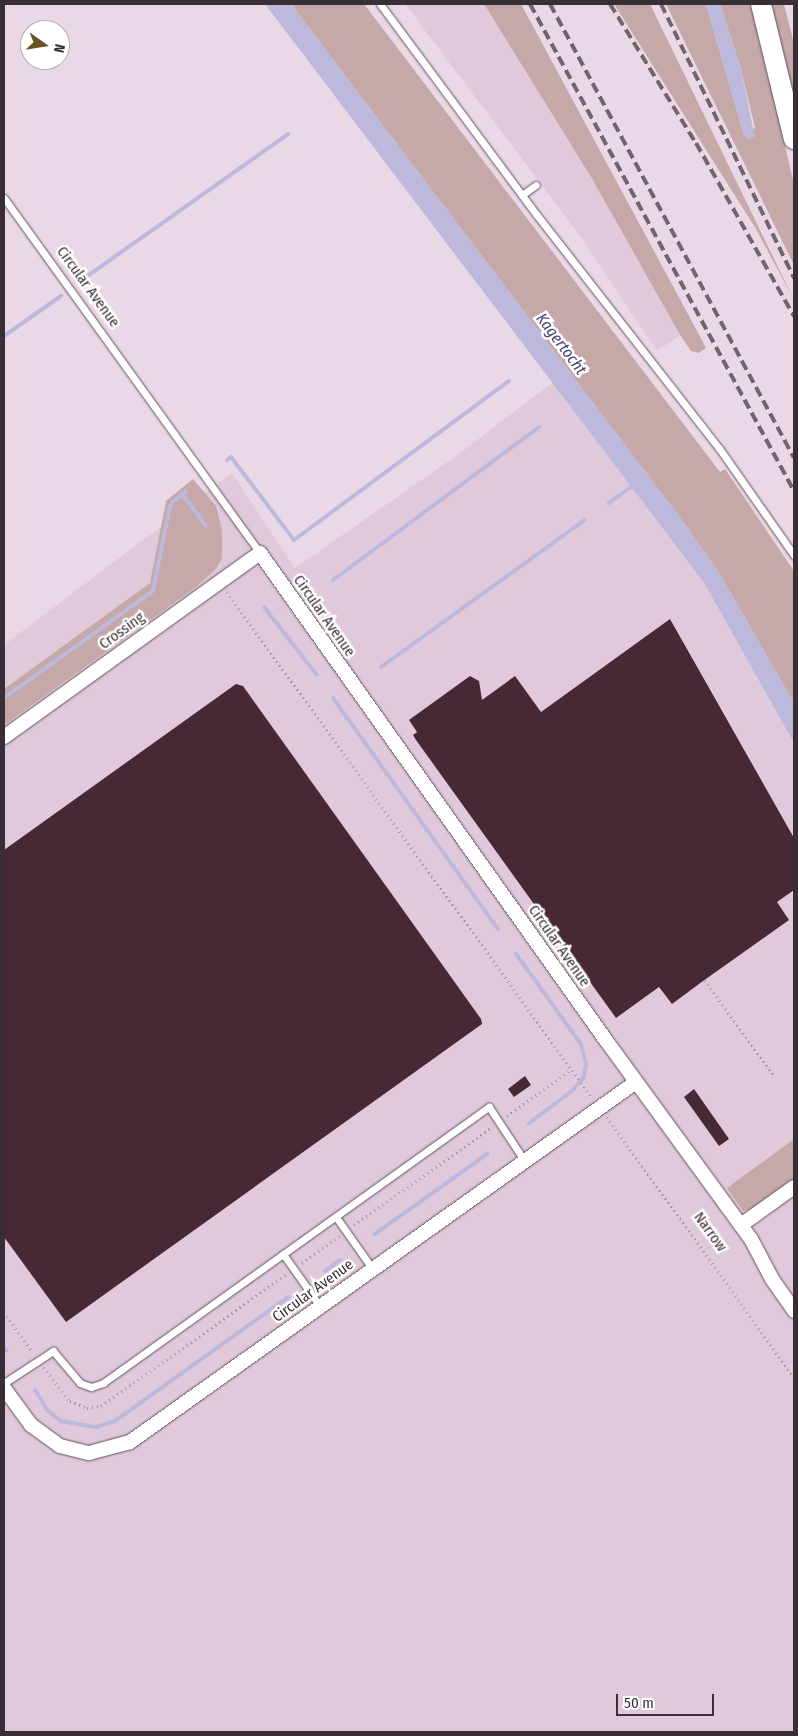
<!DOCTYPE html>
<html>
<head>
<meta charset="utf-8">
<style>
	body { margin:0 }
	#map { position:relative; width:798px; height:1736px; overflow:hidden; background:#ebd8e7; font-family:"Fira Sans Condensed",sans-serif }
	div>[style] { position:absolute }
	.built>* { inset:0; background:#e1c9dc }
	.green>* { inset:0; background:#c6a8a8 }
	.water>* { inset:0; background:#bcb9dd }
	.stream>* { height:4px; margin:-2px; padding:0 2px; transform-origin:2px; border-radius:2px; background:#bcb9dd }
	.building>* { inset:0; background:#472935 }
	.path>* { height:2.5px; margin-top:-1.25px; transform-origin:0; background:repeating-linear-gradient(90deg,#9f909c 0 1px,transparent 0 5px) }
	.roads { filter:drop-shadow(0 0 1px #62525f) drop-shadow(0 0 1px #62525f) }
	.service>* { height:7px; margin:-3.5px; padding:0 3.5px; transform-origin:3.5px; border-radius:3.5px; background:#fff }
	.minor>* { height:14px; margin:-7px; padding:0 7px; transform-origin:7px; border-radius:7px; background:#fff }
	.secondary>* { height:20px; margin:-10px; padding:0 10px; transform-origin:10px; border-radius:10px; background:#fff }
	.rail>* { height:4px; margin-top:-2px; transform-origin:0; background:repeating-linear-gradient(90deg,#70656e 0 10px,transparent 0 15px) }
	span { translate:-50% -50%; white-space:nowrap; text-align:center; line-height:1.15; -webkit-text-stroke:5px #fff; paint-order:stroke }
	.street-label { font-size:15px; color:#372f35 }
	.water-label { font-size:16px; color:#494373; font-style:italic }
	.frame { position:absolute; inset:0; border:5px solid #372f35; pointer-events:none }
	.north { position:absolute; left:20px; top:20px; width:50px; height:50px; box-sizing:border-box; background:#fff; border:1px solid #afacae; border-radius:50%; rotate:103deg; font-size:14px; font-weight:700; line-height:20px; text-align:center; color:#372f35 }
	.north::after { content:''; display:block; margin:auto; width:18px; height:22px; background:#6b5324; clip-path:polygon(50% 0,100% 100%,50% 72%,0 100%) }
	.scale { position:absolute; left:616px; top:1694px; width:98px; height:22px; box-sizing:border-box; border:2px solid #372f35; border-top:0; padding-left:6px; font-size:15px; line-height:18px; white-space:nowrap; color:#372f35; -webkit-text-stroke:4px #fff; paint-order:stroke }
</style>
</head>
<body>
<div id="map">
	<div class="built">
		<div style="clip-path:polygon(405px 4px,484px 4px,591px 177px,680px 335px,657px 351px,580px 236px)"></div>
		<div style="clip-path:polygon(565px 373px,712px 586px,794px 727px,794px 1732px,4px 1732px,4px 645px,232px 473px,295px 568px,456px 456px)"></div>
	</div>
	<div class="green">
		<div style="clip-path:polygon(291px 4px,364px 4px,720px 472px,725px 469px,794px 571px,794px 703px,719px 573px,687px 527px)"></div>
		<div style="clip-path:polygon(484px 4px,521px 4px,696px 329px,706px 348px,699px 353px,691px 351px,680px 335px,591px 177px)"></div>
		<div style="clip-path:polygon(614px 4px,650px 4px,794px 300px,756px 229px)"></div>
		<div style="clip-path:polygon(666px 4px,706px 4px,744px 135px,755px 128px,741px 69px,720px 4px,753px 4px,794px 185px,794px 265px)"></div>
		<div style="clip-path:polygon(769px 4px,784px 4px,794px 44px,794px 104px)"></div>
		<div style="clip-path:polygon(193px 479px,216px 506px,222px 530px,222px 558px,216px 569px,196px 587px,4px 725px,4px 689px,150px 583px,166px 501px)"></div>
		<div style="clip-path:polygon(794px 1139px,794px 1180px,754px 1209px,743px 1211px,727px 1188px)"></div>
	</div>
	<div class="water">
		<div style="clip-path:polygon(265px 4px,291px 4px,687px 527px,719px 573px,794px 703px,794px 743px,705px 584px)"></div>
		<div style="clip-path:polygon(706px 4px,720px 4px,722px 9px,741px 69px,755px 138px,747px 139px,744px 135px)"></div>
	</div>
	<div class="stream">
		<div style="left:79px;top:282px;width:256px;rotate:-35.3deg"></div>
		<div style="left:4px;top:336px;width:70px;rotate:-35.1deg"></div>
		<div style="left:227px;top:460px;width:5px;rotate:-37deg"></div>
		<div style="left:231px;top:457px;width:104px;rotate:52.8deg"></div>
		<div style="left:294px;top:540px;width:267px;rotate:-36.5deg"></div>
		<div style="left:182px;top:494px;width:39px;rotate:53deg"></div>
		<div style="left:609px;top:503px;width:32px;rotate:-36deg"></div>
		<div style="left:333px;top:580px;width:257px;rotate:-36.6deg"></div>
		<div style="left:264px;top:607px;width:86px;rotate:52.1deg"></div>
		<div style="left:381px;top:667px;width:251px;rotate:-35.8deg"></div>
		<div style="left:4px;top:698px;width:183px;rotate:-35.7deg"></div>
		<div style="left:153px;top:591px;width:83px;rotate:-78.8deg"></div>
		<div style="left:169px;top:510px;width:8px;rotate:-67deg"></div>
		<div style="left:172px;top:503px;width:18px;rotate:-41deg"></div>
		<div style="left:333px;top:698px;width:284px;rotate:54.5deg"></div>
		<div style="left:516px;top:954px;width:111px;rotate:54.2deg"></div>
		<div style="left:581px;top:1044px;width:21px;rotate:76deg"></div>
		<div style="left:586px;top:1064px;width:13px;rotate:99deg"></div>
		<div style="left:584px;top:1077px;width:18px;rotate:131deg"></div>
		<div style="left:572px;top:1091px;width:54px;rotate:143.3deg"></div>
		<div style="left:375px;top:1234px;width:138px;rotate:-35.5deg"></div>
		<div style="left:325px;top:1271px;width:19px;rotate:-36deg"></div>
		<div style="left:4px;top:1347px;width:4px;rotate:56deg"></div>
		<div style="left:35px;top:1390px;width:23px;rotate:59deg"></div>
		<div style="left:47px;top:1410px;width:18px;rotate:38deg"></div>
		<div style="left:61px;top:1421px;width:36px;rotate:10deg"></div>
		<div style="left:96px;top:1427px;width:20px;rotate:-18deg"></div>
		<div style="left:115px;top:1421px;width:213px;rotate:-35.6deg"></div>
	</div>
	<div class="building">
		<div style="clip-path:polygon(670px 619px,794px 838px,794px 890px,777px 902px,789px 920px,703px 981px,672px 1004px,659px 987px,616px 1018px,416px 740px,413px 735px,417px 732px,409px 720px,470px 676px,479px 681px,482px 700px,515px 676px,541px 712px)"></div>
		<div style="clip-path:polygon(236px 684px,243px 686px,481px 1019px,482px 1024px,66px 1322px,4px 1237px,4px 850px)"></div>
		<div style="clip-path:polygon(525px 1076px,531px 1085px,514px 1097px,508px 1089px)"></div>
		<div style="clip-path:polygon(694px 1089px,729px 1139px,719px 1146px,684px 1097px)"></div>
	</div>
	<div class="path">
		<div style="left:227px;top:592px;width:625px;rotate:54.17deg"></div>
		<div style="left:705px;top:980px;width:120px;rotate:54.2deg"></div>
		<div style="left:507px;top:1116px;width:79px;rotate:-35.7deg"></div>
		<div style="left:607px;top:1117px;width:320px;rotate:54.3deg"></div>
		<div style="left:354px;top:1225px;width:169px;rotate:-35.4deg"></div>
		<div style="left:302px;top:1263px;width:47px;rotate:-35.4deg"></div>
		<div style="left:4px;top:1312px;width:49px;rotate:54.1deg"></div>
		<div style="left:44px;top:1367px;width:43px;rotate:52.6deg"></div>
		<div style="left:70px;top:1401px;width:18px;rotate:22deg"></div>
		<div style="left:87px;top:1408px;width:14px;rotate:-8deg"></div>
		<div style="left:101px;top:1406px;width:228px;rotate:-35.4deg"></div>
	</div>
	<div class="roads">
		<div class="service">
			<div style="left:380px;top:4px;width:262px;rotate:53.4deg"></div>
			<div style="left:536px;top:214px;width:297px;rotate:52deg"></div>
			<div style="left:719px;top:448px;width:131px;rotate:55deg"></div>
			<div style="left:522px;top:195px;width:17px;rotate:-36deg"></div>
			<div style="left:4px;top:198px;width:438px;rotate:54.2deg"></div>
			<div style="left:336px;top:1217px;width:62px;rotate:54.8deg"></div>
			<div style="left:283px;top:1254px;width:64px;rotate:54.6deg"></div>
			<div style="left:4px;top:1383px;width:59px;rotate:-33.1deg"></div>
			<div style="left:53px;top:1351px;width:42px;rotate:49.8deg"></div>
			<div style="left:80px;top:1383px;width:12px;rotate:20deg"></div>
			<div style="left:91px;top:1387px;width:13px;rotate:-18deg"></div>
			<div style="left:103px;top:1383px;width:475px;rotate:-35.6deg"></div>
			<div style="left:489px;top:1107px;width:64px;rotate:56.6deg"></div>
		</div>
		<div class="minor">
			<div style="left:4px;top:737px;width:315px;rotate:-35.7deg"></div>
			<div style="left:260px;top:553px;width:596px;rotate:54.63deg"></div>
			<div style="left:605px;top:1039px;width:248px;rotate:53.9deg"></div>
			<div style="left:751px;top:1239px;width:45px;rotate:62.3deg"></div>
			<div style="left:772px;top:1279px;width:39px;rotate:55deg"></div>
			<div style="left:741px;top:1225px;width:65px;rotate:-35.6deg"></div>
			<div style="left:4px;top:1388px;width:46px;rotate:53.9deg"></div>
			<div style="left:31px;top:1425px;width:36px;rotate:36deg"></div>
			<div style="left:60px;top:1446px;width:30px;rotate:14deg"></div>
			<div style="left:89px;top:1453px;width:42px;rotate:-15deg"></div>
			<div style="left:130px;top:1442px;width:621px;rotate:-35.43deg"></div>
		</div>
		<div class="secondary">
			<div style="left:761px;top:4px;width:139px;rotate:76.3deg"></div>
		</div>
	</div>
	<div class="rail">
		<div style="left:530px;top:4px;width:554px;rotate:61.54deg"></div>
		<div style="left:550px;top:4px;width:515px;rotate:61.74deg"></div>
		<div style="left:610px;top:4px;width:163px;rotate:58.3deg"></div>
		<div style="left:696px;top:143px;width:199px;rotate:60.5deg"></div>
		<div style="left:661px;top:4px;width:305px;rotate:64.1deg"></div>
	</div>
	<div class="street-label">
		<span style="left:88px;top:287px;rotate:54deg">Circular Avenue</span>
		<span style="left:324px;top:616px;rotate:55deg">Circular Avenue</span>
		<span style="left:122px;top:631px;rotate:-36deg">Crossing</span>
		<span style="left:559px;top:946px;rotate:55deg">Circular Avenue</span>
		<span style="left:710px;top:1232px;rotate:54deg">Narrow</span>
		<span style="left:313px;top:1291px;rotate:-36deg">Circular Avenue</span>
	</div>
	<div class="water-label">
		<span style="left:561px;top:344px;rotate:53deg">Kagertocht</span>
	</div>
	<div class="frame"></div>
	<div class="north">N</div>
	<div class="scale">50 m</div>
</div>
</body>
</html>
